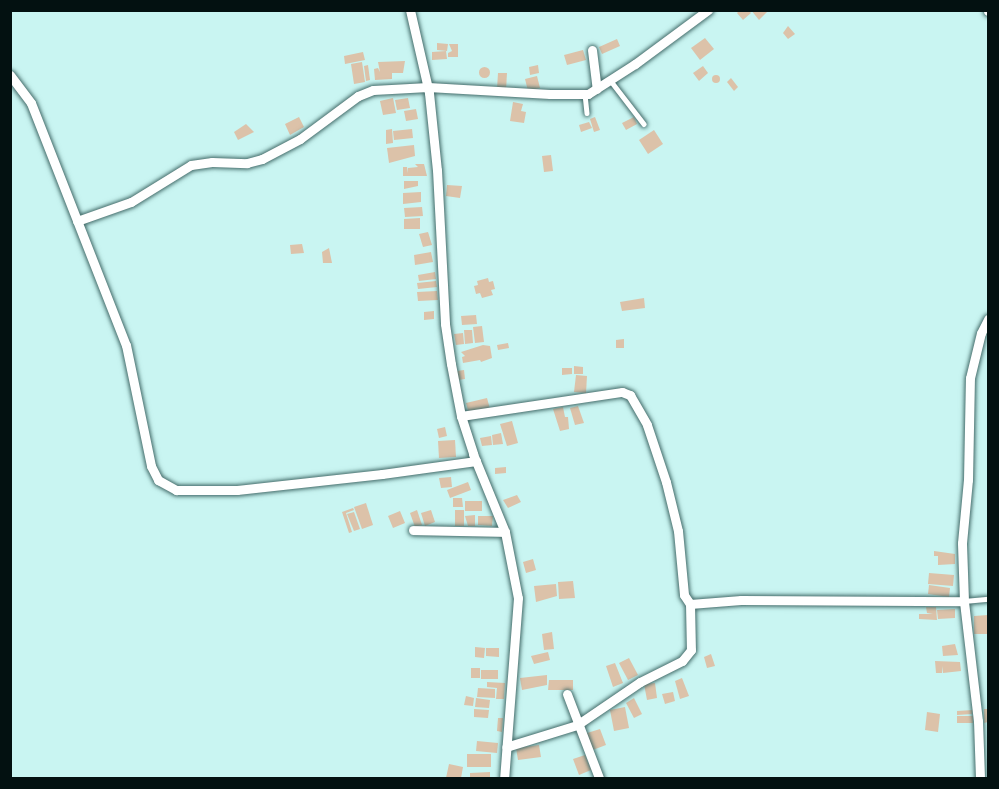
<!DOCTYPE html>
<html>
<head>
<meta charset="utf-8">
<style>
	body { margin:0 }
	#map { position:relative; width:999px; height:789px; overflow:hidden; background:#c9f5f2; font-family:"Open Sans",sans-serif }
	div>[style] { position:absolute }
	.building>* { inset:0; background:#dcc2a9 }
	.round { border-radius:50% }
	.roads { filter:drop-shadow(0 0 2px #446c6a) drop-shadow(0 0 2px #446c6a) }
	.lane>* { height:4.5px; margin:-2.25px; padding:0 2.25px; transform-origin:2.25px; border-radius:2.25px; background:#fff }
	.street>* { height:9px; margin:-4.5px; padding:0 4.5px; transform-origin:4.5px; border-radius:4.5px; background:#fff }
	span { translate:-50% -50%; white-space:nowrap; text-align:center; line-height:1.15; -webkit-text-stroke:5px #c9f5f2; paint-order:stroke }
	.frame { position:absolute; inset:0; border:12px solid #031111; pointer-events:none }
</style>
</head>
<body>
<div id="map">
	<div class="building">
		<div style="clip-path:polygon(740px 10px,748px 10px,751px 13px,743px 20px,737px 13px)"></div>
		<div style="clip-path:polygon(751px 10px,769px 10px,759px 20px)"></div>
		<div style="clip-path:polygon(788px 26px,795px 34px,788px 39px,783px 33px)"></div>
		<div style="clip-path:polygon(705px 38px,714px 49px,700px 60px,691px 48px)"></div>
		<div style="clip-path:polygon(617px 39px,620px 46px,602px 54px,599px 47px)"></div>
		<div style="clip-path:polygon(437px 43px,448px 44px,447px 51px,437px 50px)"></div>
		<div style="clip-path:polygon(449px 44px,458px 44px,458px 57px,448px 57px,448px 53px,452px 51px)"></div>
		<div style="clip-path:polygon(583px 50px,586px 60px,567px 65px,564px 55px)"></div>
		<div style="clip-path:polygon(446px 51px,447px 59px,432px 60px,432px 52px)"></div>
		<div style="clip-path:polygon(363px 52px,365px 60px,345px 64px,344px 56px)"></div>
		<div style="clip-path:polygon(405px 61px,403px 73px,392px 73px,392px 79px,375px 80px,374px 69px,378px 68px,380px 72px,378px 62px)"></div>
		<div style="clip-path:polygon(362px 62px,365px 82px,354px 84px,351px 64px)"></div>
		<div style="clip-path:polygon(368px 65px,370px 80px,366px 81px,364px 66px)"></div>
		<div style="clip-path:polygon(538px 65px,539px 73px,530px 75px,529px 67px)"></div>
		<div style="clip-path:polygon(703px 66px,708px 73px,699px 81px,693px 73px)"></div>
		<div class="round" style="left:478.5px;top:66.5px;width:11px;height:11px"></div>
		<div style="clip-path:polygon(498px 73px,507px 73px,506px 90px,497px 89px)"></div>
		<div class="round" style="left:712px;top:75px;width:8px;height:8px"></div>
		<div style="clip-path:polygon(537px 76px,540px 88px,528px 91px,525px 79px)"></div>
		<div style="clip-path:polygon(731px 78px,738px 87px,734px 91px,727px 82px)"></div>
		<div style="clip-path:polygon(393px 98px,396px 113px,383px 115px,380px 101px)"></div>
		<div style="clip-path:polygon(408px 98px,410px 108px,397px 110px,395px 100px)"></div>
		<div style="clip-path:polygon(513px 102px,523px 104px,521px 111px,526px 112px,524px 123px,510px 121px)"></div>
		<div style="clip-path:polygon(416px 109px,418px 119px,406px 121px,404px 111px)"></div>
		<div style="clip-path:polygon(299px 117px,304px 127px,290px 135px,285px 124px)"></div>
		<div style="clip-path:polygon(595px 117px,600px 130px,594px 132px,590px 119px)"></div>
		<div style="clip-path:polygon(634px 117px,637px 124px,626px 130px,622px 123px)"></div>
		<div style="clip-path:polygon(589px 122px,592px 128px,581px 132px,579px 125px)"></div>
		<div style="clip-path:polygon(246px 124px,254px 132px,238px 140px,234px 132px)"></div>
		<div style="clip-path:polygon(392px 129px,393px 143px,386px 144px,386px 130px)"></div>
		<div style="clip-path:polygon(412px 129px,413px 138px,394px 140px,393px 131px)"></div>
		<div style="clip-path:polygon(654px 130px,663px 144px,648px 154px,639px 140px)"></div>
		<div style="clip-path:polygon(414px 145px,415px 156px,389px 163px,387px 148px)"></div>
		<div style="clip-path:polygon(551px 155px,553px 171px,544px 172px,542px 156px)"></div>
		<div style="clip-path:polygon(415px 164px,424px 164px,427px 176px,403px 176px,403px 167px,407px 167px,408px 173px,408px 168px,418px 167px)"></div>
		<div style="clip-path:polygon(404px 181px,418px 181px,418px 186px,404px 189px)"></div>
		<div style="clip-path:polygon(447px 185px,462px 186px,460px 198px,446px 196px)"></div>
		<div style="clip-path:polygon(421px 192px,421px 202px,403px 204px,403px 193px)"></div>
		<div style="clip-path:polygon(422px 207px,423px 216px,405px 217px,404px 208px)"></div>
		<div style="clip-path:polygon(420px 218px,420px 229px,404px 229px,404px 219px)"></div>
		<div style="clip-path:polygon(428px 232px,432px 245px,423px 247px,419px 234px)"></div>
		<div style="clip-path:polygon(302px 244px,304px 253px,291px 254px,290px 245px)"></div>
		<div style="clip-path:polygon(329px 248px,332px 263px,323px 263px,322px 252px)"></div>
		<div style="clip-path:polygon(431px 252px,433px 262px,415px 265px,414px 255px)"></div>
		<div style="clip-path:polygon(435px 272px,436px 279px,419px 281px,418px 275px)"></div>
		<div style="clip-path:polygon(488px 278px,489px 282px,493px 281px,495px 289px,491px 290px,493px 295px,482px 298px,480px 293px,476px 294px,474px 286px,478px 285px,477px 281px)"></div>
		<div style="clip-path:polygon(436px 281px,437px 287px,418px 289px,417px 283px)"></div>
		<div style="clip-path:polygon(437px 291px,438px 300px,418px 301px,417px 292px)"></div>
		<div style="clip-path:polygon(644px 298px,645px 308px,622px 311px,620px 302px)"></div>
		<div style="clip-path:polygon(434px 311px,434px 319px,424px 320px,424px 312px)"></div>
		<div style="clip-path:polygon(476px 315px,477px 324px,462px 325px,461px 316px)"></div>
		<div style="clip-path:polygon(482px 326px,484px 342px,475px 343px,473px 327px)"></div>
		<div style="clip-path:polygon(464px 330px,472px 330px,473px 343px,465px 344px)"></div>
		<div style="clip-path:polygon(463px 333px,464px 344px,456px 345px,454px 334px)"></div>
		<div style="clip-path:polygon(624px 339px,624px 348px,616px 348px,616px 340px)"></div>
		<div style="clip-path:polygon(508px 343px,509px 348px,498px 350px,497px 345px)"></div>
		<div style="clip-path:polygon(483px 345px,490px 346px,492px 358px,481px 362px,480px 360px,463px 363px,462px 357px,465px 356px,461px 352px)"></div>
		<div style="clip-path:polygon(574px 366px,583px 367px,583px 374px,574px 374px)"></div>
		<div style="clip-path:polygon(562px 368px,572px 368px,572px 374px,562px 375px)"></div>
		<div style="clip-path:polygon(464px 370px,465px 379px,458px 380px,457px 371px)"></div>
		<div style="clip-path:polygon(576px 375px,587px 376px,586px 393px,574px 392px)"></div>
		<div style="clip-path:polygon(487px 398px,490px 409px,469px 414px,466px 403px)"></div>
		<div style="clip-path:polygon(578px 406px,584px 423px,575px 425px,570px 408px)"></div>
		<div style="clip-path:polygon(563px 407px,565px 417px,568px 417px,569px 429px,560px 431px,553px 409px)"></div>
		<div style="clip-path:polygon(512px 421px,518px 443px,507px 446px,500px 424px)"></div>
		<div style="clip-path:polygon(445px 427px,447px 436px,439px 438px,437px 429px)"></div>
		<div style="clip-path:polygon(501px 433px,503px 444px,493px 445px,492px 435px)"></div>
		<div style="clip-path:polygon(491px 436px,492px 445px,482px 446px,480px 438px)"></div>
		<div style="clip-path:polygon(455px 440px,456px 457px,439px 458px,438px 441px)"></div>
		<div style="clip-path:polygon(506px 467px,506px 473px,495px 474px,495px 468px)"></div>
		<div style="clip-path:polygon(451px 477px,452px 487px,441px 488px,439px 478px)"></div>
		<div style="clip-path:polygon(468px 482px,471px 490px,450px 498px,447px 490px)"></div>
		<div style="clip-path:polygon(517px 495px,521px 502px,508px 508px,503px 500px)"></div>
		<div style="clip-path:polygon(453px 498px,462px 498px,463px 507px,453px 507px)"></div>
		<div style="clip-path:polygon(465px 501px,482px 501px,482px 511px,465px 511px)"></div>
		<div style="clip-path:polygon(366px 503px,373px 525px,362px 529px,354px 507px)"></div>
		<div style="clip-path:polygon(353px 508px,354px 510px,346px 513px,352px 532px,349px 533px,342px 512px)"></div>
		<div style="clip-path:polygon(417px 510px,422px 525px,415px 527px,410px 513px)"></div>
		<div style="clip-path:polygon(431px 510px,435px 522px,425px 526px,421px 513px)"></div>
		<div style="clip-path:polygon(455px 510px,464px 510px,464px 526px,455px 526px)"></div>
		<div style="clip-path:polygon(400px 511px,405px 523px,393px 528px,388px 516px)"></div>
		<div style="clip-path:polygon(354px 512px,360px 529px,354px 531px,347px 514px)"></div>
		<div style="clip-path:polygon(475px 515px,475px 526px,468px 526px,465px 516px)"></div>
		<div style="clip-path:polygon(478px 516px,493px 516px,492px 526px,478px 525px)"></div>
		<div style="clip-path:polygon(934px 551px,955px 554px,955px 564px,938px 565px,938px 556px,934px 556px)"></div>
		<div style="clip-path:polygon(533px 559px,536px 570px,526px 573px,523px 562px)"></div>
		<div style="clip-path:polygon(929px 573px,954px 575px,953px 586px,928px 584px)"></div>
		<div style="clip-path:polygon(573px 581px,575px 598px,559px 599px,558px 582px)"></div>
		<div style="clip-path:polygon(556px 584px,557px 596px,536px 602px,534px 586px)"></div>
		<div style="clip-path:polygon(929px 585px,950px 588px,949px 597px,928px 594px)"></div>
		<div style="clip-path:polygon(926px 607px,936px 607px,937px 620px,919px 619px,919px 614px,933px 614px,927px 613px)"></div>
		<div style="clip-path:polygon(955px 609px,955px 618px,938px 619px,937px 610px)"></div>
		<div style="clip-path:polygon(988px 615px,988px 634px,974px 634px,974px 616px)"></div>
		<div style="clip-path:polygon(552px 632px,554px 649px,544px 650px,542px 634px)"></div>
		<div style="clip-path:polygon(955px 644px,958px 655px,943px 656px,942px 646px)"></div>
		<div style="clip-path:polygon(475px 647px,485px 648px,484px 658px,475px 657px)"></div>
		<div style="clip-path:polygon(486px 648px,499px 648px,499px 657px,486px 656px)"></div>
		<div style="clip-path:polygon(548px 652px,550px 660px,534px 664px,531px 656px)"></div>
		<div style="clip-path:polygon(711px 654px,715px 666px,707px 668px,704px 657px)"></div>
		<div style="clip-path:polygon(629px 658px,638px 675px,628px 680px,619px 663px)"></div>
		<div style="clip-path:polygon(935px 661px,960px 662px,961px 671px,943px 673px,942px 666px,942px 673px,936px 673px)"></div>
		<div style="clip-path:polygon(615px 663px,623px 683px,613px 687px,606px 666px)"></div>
		<div style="clip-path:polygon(471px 668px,480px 668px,480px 678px,471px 678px)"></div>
		<div style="clip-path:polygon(481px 670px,498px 670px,498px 679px,481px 679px)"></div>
		<div style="clip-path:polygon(547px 675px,547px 685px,522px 690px,520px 678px)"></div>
		<div style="clip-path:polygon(682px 678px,689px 696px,680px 699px,675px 681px)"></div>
		<div style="clip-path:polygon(549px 680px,573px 680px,573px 690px,548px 690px)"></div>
		<div style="clip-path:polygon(487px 682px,505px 683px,504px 699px,496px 699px,497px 688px,487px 687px)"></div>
		<div style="clip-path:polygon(655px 683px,657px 698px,647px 700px,644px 684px)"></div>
		<div style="clip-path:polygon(478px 688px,495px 689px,495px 698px,477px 697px)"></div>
		<div style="clip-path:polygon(673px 692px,675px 701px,665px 704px,662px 694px)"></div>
		<div style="clip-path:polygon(466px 696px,474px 698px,473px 706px,464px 705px)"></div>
		<div style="clip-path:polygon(476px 698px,490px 700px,489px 708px,475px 707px)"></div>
		<div style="clip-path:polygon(634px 698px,642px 714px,634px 718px,626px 703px)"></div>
		<div style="clip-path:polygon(625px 707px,629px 728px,614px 731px,610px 710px)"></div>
		<div style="clip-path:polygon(474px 709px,489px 710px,488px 718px,474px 717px)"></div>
		<div style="clip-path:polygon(984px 709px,988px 709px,988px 722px,984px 723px)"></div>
		<div style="clip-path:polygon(973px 710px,972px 714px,957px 715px,957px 711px)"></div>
		<div style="clip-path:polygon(927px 712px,940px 714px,938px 732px,925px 730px)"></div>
		<div style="clip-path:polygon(957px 716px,973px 716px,973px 723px,957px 723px)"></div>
		<div style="clip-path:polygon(498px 718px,503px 718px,502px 732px,497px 731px)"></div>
		<div style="clip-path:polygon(600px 729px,606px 745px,590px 751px,584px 734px)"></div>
		<div style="clip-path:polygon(477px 741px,498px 743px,497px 753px,476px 751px)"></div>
		<div style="clip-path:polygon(539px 745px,541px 757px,518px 760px,516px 748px)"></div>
		<div style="clip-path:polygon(467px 754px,491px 754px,491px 767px,467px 767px)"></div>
		<div style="clip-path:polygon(585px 755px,591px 770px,579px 775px,573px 759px)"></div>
		<div style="clip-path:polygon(449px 764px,463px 767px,461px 778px,446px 778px)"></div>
		<div style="clip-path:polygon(490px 772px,490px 778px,470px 778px,470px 773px)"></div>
	</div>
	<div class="roads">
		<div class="lane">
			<div style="left:611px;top:81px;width:54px;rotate:52.5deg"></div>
			<div style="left:585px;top:94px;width:19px;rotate:84deg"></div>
			<div style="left:964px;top:601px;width:24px;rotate:-5deg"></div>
		</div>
		<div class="street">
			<div style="left:410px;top:10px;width:85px;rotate:77.1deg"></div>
			<div style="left:429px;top:93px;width:77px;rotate:84.1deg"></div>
			<div style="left:437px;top:170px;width:154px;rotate:87deg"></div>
			<div style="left:445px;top:324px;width:40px;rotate:81.5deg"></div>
			<div style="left:451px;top:364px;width:53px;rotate:79.1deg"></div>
			<div style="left:461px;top:416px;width:40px;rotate:72deg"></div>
			<div style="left:473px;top:454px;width:84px;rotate:67.7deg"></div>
			<div style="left:505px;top:532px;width:67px;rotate:78.9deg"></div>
			<div style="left:518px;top:598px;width:181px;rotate:94.4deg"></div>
			<div style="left:988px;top:10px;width:1px;rotate:90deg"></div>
			<div style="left:592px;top:50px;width:39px;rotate:83deg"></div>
			<div style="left:10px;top:75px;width:35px;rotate:53deg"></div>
			<div style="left:31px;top:103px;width:260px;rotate:68.6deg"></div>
			<div style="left:126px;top:345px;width:124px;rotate:78.3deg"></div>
			<div style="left:151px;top:466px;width:16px;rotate:63deg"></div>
			<div style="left:158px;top:480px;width:21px;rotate:29deg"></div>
			<div style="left:176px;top:490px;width:61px"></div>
			<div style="left:237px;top:490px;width:146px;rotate:-6.3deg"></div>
			<div style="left:382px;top:474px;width:95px;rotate:-7.9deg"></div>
			<div style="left:77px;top:221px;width:57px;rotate:-19.4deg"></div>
			<div style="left:131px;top:202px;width:70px;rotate:-31.7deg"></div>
			<div style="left:191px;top:165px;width:21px;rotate:-8deg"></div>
			<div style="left:212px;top:162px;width:35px;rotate:2deg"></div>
			<div style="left:247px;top:163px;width:16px;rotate:-15deg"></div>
			<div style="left:262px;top:159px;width:43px;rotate:-27.8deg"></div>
			<div style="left:300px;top:139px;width:72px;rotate:-36.6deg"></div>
			<div style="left:358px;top:96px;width:16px;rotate:-22deg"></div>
			<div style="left:373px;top:90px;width:55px;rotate:-3.1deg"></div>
			<div style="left:428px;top:87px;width:122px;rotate:3.3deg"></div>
			<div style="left:550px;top:94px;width:38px"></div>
			<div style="left:588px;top:94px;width:56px;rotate:-32.6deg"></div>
			<div style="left:635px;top:64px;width:91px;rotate:-36.5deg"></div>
			<div style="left:461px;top:416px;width:163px;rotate:-8.5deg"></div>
			<div style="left:622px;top:392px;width:9px;rotate:21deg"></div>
			<div style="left:630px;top:395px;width:34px;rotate:60deg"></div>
			<div style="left:647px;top:425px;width:60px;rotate:71.6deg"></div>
			<div style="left:666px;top:482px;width:50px;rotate:76.2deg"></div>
			<div style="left:678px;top:531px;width:64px;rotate:84.6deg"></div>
			<div style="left:684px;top:595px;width:11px;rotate:56deg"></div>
			<div style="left:690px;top:604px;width:46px;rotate:88.8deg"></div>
			<div style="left:691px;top:650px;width:14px;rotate:129deg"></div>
			<div style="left:682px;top:661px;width:47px;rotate:153.4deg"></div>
			<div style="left:640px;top:682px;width:76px;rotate:145.7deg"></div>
			<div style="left:577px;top:725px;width:74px;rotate:162.8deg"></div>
			<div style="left:413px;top:530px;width:92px;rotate:1.2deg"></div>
			<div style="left:690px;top:604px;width:51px;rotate:-4.5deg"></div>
			<div style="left:741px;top:600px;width:223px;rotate:0.3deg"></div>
			<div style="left:567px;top:694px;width:90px;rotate:69.1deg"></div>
			<div style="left:980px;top:778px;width:57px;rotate:-92deg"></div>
			<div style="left:978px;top:721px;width:121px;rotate:-96.7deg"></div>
			<div style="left:964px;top:601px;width:58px;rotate:-92deg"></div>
			<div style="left:962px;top:543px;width:63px;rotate:-84.6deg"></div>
			<div style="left:968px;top:480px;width:102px;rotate:-88.9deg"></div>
			<div style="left:970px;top:378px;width:46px;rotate:-76.3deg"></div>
			<div style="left:981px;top:333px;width:16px;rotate:-63deg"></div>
		</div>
	</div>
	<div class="frame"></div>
</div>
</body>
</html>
